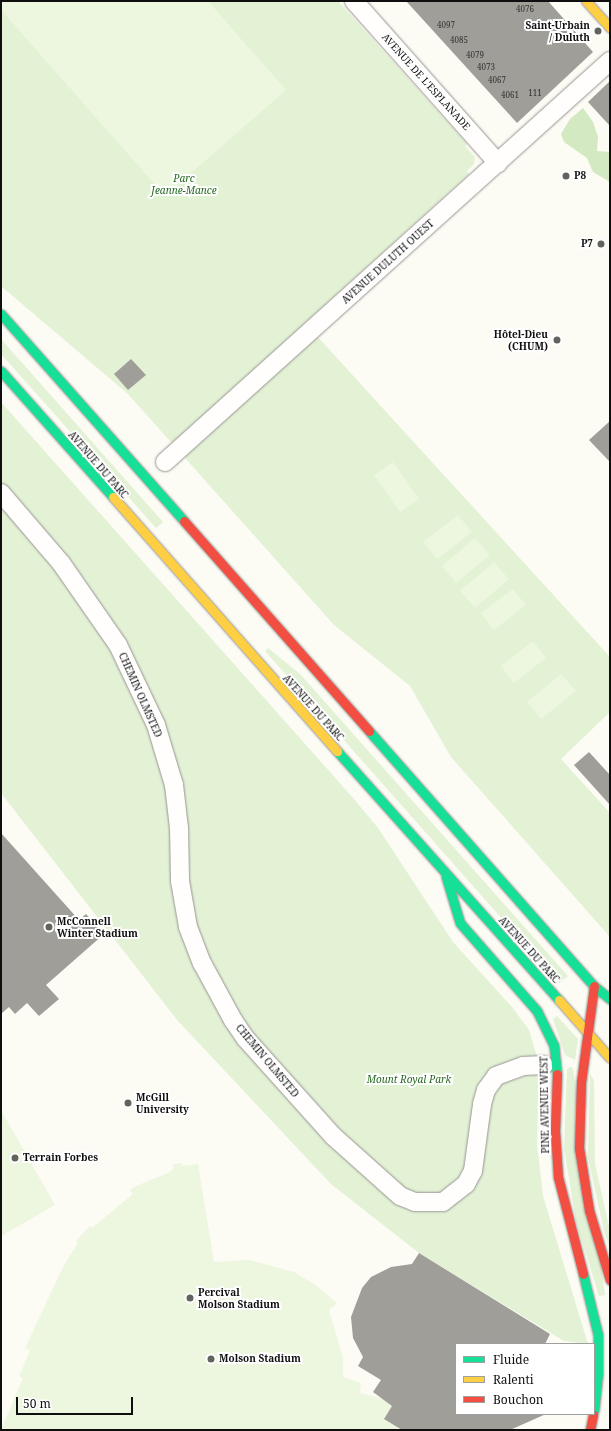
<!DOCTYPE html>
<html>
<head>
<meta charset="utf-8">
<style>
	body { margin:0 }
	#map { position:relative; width:611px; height:1431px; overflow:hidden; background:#fcfbf4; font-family:"Noto Serif",serif }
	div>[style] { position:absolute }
	.green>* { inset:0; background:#e3f1d5 }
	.forest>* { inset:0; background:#d2e9c2 }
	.pitch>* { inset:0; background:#edf6df }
	.building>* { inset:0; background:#a09e99 }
	.roads { filter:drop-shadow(0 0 1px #969592) drop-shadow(0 0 1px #969592) }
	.street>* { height:18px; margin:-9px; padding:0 9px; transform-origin:9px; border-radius:9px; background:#fffefd }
	.fast>* { height:9px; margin:-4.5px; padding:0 4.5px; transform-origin:4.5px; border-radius:4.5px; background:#16e098 }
	.slow>* { height:9px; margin:-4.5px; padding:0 4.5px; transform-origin:4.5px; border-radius:4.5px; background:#ffcf43 }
	.jam>* { height:9px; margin:-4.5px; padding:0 4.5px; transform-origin:4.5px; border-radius:4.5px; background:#f24e42 }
	.dots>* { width:11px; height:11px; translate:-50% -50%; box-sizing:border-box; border:2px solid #fff; border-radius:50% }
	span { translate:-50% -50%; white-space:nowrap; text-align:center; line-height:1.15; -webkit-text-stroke:4px #fff; paint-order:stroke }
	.number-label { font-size:8px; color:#333332 }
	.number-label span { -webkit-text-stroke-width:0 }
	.poi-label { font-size:10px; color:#0f0f0f; font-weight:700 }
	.right { translate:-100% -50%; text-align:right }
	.left { translate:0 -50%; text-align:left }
	.street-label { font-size:10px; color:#0f0f0f }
	.park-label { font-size:10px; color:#26671f; font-style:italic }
	.frame { position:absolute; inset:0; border:2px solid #0f0f0f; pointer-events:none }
	.legend { position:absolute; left:455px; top:1343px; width:140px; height:72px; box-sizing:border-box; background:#fff; border:1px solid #9f9f9f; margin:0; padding:5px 7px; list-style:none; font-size:12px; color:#0f0f0f }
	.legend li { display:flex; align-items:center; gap:8px; height:20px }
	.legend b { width:20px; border:1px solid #9f9f9f }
	.scale { position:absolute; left:16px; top:1397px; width:117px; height:18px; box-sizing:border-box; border:2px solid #0f0f0f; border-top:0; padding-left:5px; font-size:12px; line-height:14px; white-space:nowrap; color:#0f0f0f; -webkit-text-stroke:3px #fff; paint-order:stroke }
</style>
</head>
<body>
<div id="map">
	<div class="green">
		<div style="clip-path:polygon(1px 1px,338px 1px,467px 144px,465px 146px,475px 157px,474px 164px,467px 171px,469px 174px,305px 323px,610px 657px,610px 712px,561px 759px,610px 813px,610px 937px,451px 757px,410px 686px,334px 625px,128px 394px,1px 286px)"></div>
		<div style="clip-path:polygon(1px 339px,163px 522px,156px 528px,1px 354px)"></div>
		<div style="clip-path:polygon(1px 402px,354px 799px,378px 828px,453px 942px,512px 1007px,529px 1030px,539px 1064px,537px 1143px,543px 1196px,588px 1344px,564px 1341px,419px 1253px,331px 1184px,178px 1021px,1px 793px)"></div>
		<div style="clip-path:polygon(268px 648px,300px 674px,568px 976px,559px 983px,265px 651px)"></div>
		<div style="clip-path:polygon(557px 1016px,578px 1039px,575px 1060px,565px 1055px,553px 1019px)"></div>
		<div style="clip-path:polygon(570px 1067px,573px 1068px,605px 1295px,599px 1296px,576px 1221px,564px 1148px,567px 1069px)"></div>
		<div style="clip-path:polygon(590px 1074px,594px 1080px,595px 1164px,610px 1231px,610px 1249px,604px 1231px,588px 1157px)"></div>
	</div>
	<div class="forest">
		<div style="clip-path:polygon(583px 108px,593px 122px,598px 137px,597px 151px,610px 152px,610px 182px,593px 172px,587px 158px,564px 142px,561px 134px,570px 119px)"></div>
	</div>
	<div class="pitch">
		<div style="clip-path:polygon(1px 1px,208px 1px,286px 90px,165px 196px,1px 10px)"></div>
		<div style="clip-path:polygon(393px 462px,419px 499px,400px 512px,374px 475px)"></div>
		<div style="clip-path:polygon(458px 515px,472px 532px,437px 559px,423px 542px)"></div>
		<div style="clip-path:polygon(475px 538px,490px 555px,456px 583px,442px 566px)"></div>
		<div style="clip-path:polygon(494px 562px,509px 579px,475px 608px,460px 591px)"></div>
		<div style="clip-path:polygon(513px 589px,526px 605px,494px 630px,481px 613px)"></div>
		<div style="clip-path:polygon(533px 641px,546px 658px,514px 683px,501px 666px)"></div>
		<div style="clip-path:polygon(561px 674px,576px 691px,541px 719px,527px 702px)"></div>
		<div style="clip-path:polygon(1px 1110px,55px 1205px,1px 1236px)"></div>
		<div style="clip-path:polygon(182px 1163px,182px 1166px,198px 1164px,214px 1262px,249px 1260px,294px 1272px,314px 1284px,337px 1303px,329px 1310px,343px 1358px,343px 1377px,361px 1383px,360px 1393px,397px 1402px,403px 1407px,397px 1430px,1px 1430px,23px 1378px,19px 1376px,30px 1351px,25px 1348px,64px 1265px,78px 1243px,76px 1241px,90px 1226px,92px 1228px,133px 1194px,130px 1190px,134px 1187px,170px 1172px,173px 1169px,173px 1164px)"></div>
	</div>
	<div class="building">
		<div style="clip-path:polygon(406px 1px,548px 1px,593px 52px,517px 123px)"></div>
		<div style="clip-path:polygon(610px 81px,610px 126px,588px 102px)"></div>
		<div style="clip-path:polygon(131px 359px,146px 375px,128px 390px,114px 374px)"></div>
		<div style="clip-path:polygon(610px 421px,610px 462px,589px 440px)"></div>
		<div style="clip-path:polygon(589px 752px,610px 775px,610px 805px,574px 765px)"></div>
		<div style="clip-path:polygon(1px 833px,79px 920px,86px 914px,104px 934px,46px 985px,59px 999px,39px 1016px,27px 1003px,15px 1014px,9px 1007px,1px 1014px)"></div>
		<div style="clip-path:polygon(419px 1253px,550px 1334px,545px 1344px,456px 1344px,456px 1414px,546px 1414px,510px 1430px,402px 1430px,384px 1419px,392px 1406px,373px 1392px,381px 1380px,358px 1366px,363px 1357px,353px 1338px,351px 1317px,362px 1288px,371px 1277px,391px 1267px,412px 1264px)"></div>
	</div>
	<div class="roads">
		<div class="street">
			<div style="left:354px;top:1px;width:217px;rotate:48.4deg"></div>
			<div style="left:165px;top:462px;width:599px;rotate:-42.02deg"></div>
			<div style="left:1px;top:493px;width:92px;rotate:49.4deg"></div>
			<div style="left:61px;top:563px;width:100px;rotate:55.2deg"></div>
			<div style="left:118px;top:645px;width:89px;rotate:64.6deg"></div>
			<div style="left:156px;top:725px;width:63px;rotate:73.3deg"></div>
			<div style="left:174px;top:785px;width:43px;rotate:83.4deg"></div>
			<div style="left:179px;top:828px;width:53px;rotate:88.9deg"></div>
			<div style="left:180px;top:881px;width:47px;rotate:80.1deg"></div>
			<div style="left:188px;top:927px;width:39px;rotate:69deg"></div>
			<div style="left:202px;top:963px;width:65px;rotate:61.5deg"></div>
			<div style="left:233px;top:1020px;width:23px;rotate:56deg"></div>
			<div style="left:246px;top:1039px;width:130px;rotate:48.1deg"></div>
			<div style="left:333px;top:1136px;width:90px;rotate:41.8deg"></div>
			<div style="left:400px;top:1196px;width:16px;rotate:22deg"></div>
			<div style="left:415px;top:1202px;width:28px"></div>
			<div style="left:443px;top:1202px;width:29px;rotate:-38deg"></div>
			<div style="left:466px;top:1184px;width:15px;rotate:-62deg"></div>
			<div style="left:473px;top:1171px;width:68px;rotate:-82.3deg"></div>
			<div style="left:482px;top:1104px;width:15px;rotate:-74deg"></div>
			<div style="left:486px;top:1090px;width:17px;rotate:-54deg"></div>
			<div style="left:496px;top:1076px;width:29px;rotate:-20deg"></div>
			<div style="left:523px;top:1066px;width:21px;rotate:-3deg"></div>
		</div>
		<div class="fast">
			<div style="left:1px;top:314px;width:276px;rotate:48.5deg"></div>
			<div style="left:1px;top:371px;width:169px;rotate:48.4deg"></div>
			<div style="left:369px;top:731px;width:340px;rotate:48.6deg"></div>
			<div style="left:594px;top:986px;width:21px;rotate:39deg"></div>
			<div style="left:337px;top:751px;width:334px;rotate:48.3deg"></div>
			<div style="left:446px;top:877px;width:48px;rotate:73.1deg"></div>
			<div style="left:460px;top:923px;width:117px;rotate:48.8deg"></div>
			<div style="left:537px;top:1011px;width:39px;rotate:64deg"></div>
			<div style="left:554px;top:1046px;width:28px;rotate:84deg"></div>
			<div style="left:583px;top:1274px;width:63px;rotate:76.2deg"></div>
			<div style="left:598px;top:1335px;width:38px;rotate:90deg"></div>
			<div style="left:598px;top:1373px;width:37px;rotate:96deg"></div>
		</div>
		<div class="slow">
			<div style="left:586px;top:1px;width:36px;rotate:48deg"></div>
			<div style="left:113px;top:497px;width:339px;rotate:48.6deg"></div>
			<div style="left:559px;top:1000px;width:77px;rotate:48.7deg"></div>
		</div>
		<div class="jam">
			<div style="left:184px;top:521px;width:280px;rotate:48.6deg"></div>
			<div style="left:594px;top:986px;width:97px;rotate:97.7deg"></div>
			<div style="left:581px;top:1082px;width:66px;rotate:91.7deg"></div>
			<div style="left:579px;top:1148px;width:63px;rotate:80.8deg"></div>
			<div style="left:589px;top:1210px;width:73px;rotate:73.3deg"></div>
			<div style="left:557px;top:1074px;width:57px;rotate:92deg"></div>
			<div style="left:555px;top:1131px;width:46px;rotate:86.3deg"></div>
			<div style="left:558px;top:1177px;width:100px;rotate:75.5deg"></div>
			<div style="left:590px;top:1430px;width:16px;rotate:-79deg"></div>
		</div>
	</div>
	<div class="dots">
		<div style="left:598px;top:31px;background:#62625f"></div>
		<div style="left:566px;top:176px;background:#62625f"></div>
		<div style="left:601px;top:244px;background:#62625f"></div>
		<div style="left:557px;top:340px;background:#62625f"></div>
		<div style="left:49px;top:927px;background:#62625f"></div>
		<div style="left:128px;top:1103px;background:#62625f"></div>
		<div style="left:15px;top:1158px;background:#62625f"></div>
		<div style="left:190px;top:1298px;background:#62625f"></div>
		<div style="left:211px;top:1359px;background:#62625f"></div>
	</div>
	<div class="number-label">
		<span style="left:525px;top:9px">4076</span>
		<span style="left:446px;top:25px">4097</span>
		<span style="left:459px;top:40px">4085</span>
		<span style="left:475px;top:55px">4079</span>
		<span style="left:486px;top:67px">4073</span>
		<span style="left:497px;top:80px">4067</span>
		<span style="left:535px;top:93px">111</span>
		<span style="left:510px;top:95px">4061</span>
	</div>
	<div class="poi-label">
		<span class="right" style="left:590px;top:31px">Saint-Urbain<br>/ Duluth</span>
		<span class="left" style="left:574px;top:176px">P8</span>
		<span class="right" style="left:593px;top:244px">P7</span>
		<span class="right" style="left:548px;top:340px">Hôtel-Dieu<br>(CHUM)</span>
		<span class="left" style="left:57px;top:927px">McConnell<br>Winter Stadium</span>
		<span class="left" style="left:136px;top:1103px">McGill<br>University</span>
		<span class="left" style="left:23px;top:1158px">Terrain Forbes</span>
		<span class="left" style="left:198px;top:1298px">Percival<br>Molson Stadium</span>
		<span class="left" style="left:219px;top:1359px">Molson Stadium</span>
	</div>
	<div class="street-label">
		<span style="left:426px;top:82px;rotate:48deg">AVENUE DE L'ESPLANADE</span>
		<span style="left:388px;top:262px;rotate:-42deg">AVENUE DULUTH OUEST</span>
		<span style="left:98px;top:465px;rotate:49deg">AVENUE DU PARC</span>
		<span style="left:140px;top:695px;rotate:66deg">CHEMIN OLMSTED</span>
		<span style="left:313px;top:708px;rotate:48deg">AVENUE DU PARC</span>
		<span style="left:529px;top:950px;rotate:48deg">AVENUE DU PARC</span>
		<span style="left:267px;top:1061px;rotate:50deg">CHEMIN OLMSTED</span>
		<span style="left:545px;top:1105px;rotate:-91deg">PINE AVENUE WEST</span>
	</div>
	<div class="park-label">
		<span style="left:184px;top:184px">Parc<br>Jeanne-Mance</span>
		<span style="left:409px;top:1080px">Mount Royal Park</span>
	</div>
	<div class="frame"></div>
	<ul class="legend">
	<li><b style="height:5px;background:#16e098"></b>Fluide</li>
	<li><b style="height:5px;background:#ffcf43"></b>Ralenti</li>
	<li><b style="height:5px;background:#f24e42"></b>Bouchon</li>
	</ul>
	<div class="scale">50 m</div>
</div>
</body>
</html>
